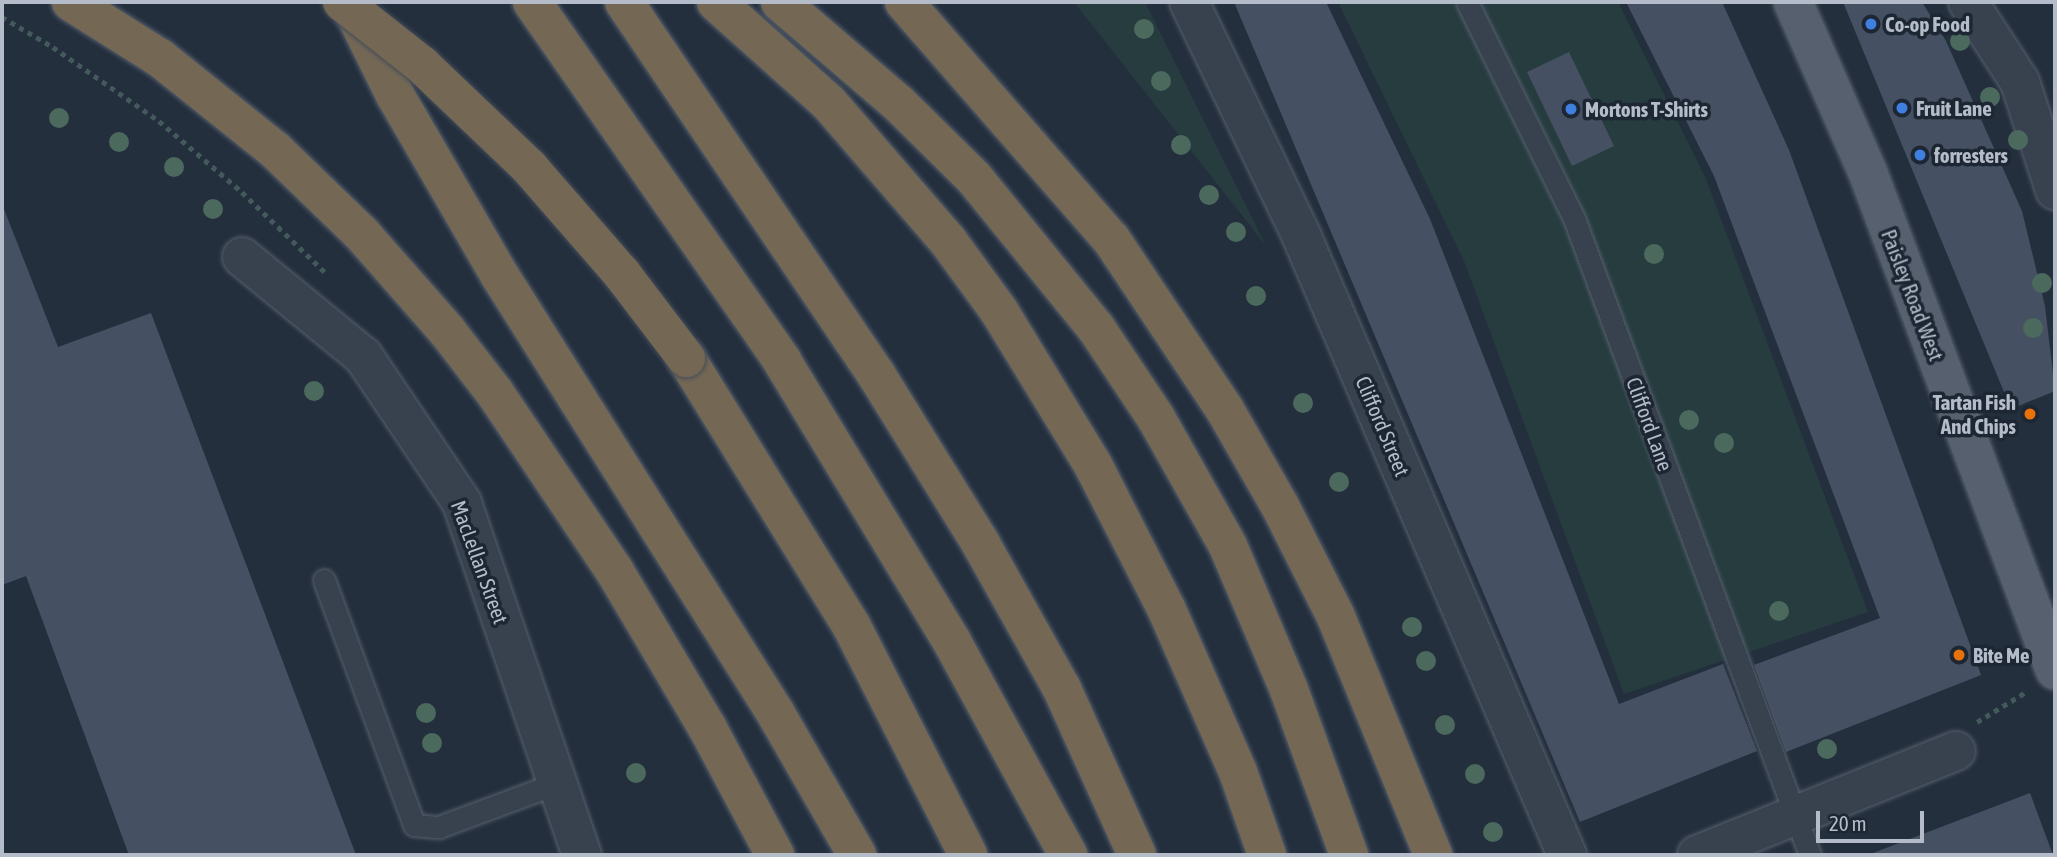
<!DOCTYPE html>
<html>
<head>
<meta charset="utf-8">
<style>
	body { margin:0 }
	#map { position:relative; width:2057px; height:857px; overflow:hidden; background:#242f3e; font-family:"Asap Condensed",sans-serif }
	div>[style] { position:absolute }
	.green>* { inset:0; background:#263c3f }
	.building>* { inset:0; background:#455162 }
	.path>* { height:4.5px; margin-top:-2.25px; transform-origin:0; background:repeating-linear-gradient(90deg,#44595c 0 5px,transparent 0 10px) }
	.roads { filter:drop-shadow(0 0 2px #565f6c) drop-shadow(0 0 2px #565f6c) }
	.service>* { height:21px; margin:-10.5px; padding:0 10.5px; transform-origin:10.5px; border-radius:10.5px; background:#38414e }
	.minor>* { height:38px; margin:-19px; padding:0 19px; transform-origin:19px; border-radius:19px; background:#38414e }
	.primary>* { height:38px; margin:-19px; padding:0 19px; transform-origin:19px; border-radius:19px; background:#56606e }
	.motorway>* { height:38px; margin:-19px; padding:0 19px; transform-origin:19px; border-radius:19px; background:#746855 }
	.bridges { filter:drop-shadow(0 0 2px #434c59) drop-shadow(0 0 2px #434c59) }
	.motorway-bridge>* { height:38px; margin:-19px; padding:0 19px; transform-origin:19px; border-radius:19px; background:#746855 }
	.trees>* { width:20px; height:20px; margin:-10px; border-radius:50%; background:#4b6a5d }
	.dots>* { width:19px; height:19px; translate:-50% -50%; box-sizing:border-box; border:4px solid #1d2633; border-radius:50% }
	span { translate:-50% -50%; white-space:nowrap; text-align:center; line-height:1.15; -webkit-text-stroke:7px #1d2633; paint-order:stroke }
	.poi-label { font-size:21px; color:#b4bcc9; font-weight:700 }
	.left { translate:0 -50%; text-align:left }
	.right { translate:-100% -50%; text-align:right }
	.street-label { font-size:21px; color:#b4bcc9 }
	.frame { position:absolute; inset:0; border:4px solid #b4bcc9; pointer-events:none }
	.scale { position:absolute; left:1816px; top:811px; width:108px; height:32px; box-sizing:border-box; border:4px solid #b4bcc9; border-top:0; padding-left:9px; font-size:21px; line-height:24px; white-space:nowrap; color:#b4bcc9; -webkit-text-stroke:5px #1d2633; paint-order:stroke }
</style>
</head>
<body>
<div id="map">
	<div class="green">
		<div style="clip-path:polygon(1074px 2px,1145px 2px,1266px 246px)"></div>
		<div style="clip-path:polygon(1338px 2px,1618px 2px,1706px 179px,1868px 612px,1624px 694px,1464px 261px)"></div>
	</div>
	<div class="building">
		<div style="clip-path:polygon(1234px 2px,1326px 2px,1430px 219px,1619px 704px,1723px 664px,1757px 751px,1580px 822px)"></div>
		<div style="clip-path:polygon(1626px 2px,1722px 2px,1789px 150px,1981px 675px,1786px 752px,1754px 665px,1880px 618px,1714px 176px)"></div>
		<div style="clip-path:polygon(1843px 2px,1922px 2px,1946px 41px,2022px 211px,2045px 306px,2055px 391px,2011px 409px)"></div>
		<div style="clip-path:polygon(1569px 52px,1614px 146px,1572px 166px,1527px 72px)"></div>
		<div style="clip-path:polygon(2px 204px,58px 347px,151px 313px,356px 855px,129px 855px,26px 576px,2px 585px)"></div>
		<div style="clip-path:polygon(2030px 793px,2053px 855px,1873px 855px,1873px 853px)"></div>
	</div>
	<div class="path">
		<div style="left:2px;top:17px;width:59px;rotate:30.5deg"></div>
		<div style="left:53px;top:47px;width:129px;rotate:34.9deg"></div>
		<div style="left:159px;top:121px;width:109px;rotate:40.5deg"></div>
		<div style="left:242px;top:192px;width:117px;rotate:44deg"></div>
		<div style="left:1977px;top:722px;width:57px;rotate:-31.5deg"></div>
	</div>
	<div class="roads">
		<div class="service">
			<div style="left:1467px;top:2px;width:244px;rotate:63.7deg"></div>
			<div style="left:1575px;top:221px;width:676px;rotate:69.66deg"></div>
			<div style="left:324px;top:580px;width:261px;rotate:69.8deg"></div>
			<div style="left:414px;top:825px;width:25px;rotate:5deg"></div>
			<div style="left:439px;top:827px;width:126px;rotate:-20.4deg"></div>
		</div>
		<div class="minor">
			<div style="left:1189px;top:2px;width:259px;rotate:64.3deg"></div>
			<div style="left:1301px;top:235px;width:675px;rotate:66.78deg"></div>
			<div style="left:1968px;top:2px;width:95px;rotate:57deg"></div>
			<div style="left:2020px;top:82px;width:114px;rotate:72deg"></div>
			<div style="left:242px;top:257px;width:156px;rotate:39.3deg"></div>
			<div style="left:363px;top:356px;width:177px;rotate:56deg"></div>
			<div style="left:462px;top:503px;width:372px;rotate:71.2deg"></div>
			<div style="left:1697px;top:855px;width:279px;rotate:-21.9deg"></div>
		</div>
		<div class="primary">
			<div style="left:1793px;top:2px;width:187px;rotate:66.3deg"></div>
			<div style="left:1868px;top:173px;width:531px;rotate:69.38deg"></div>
		</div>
		<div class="motorway">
			<div style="left:71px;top:2px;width:105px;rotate:32.2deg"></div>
			<div style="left:160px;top:58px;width:147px;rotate:38.7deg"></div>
			<div style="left:275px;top:150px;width:120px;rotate:44deg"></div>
			<div style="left:361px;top:233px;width:130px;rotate:48.7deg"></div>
			<div style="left:447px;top:331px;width:78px;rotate:52.3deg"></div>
			<div style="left:495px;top:393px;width:213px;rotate:56.1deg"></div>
			<div style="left:614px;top:570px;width:182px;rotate:59.4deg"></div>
			<div style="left:707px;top:727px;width:145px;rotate:62deg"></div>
			<div style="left:532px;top:2px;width:437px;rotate:55.1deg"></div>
			<div style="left:782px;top:361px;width:326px;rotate:58.8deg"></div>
			<div style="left:951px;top:640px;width:245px;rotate:61.4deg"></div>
			<div style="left:624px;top:2px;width:452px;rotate:55.9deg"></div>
			<div style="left:877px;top:376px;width:198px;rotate:58.2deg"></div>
			<div style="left:981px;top:544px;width:166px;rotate:60.8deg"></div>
			<div style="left:1062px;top:689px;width:182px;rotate:65.7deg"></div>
			<div style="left:716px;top:2px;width:150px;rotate:41.8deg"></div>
			<div style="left:828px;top:102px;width:184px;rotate:49.2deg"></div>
			<div style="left:948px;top:241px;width:87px;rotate:53.9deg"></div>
			<div style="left:999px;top:311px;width:180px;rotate:58.6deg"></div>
			<div style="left:1093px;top:465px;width:161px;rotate:63deg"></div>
			<div style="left:1166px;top:608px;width:179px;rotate:66.3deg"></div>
			<div style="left:1238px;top:772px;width:88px;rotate:70.7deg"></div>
			<div style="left:780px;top:2px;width:155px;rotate:40.6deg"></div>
			<div style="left:898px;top:103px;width:107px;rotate:44.6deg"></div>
			<div style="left:974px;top:178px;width:193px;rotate:50.9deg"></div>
			<div style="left:1096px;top:328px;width:108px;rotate:56.3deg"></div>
			<div style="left:1156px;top:418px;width:147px;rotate:60.6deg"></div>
			<div style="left:1228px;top:546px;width:156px;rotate:67deg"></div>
			<div style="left:1289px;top:690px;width:176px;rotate:70deg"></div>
			<div style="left:904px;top:2px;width:315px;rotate:48.9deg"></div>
			<div style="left:1111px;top:239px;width:206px;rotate:56.3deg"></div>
			<div style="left:1225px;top:410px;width:111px;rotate:60.2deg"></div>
			<div style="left:1280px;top:506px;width:124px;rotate:63.2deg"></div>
			<div style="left:1336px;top:617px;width:257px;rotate:67.8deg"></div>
			<div style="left:350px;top:4px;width:102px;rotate:63.7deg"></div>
			<div style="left:395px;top:95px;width:209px;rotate:59.9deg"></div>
			<div style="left:500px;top:276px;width:518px;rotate:57.78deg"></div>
			<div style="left:776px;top:714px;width:163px;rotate:60.1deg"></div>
			<div style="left:686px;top:358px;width:314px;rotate:58.3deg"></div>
			<div style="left:851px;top:625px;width:258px;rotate:63deg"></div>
		</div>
	</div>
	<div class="bridges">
		<div class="motorway-bridge">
			<div style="left:342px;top:2px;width:102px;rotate:38.2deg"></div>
			<div style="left:422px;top:65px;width:148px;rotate:43.6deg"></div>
			<div style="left:529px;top:167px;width:142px;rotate:49deg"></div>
			<div style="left:622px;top:274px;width:106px;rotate:52.7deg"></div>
		</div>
	</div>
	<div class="trees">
		<div style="left:1144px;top:29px"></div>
		<div style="left:1960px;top:41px"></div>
		<div style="left:1161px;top:81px"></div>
		<div style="left:1990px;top:97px"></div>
		<div style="left:59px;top:118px"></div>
		<div style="left:2018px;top:140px"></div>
		<div style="left:119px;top:142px"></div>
		<div style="left:1181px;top:145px"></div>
		<div style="left:174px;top:167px"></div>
		<div style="left:1209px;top:195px"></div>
		<div style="left:213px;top:209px"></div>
		<div style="left:1236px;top:232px"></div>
		<div style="left:1654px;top:254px"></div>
		<div style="left:2042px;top:283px"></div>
		<div style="left:1256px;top:296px"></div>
		<div style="left:2033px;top:328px"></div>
		<div style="left:314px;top:391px"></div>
		<div style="left:1303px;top:403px"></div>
		<div style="left:1689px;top:420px"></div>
		<div style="left:1724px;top:443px"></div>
		<div style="left:1339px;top:482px"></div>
		<div style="left:1779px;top:611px"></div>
		<div style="left:1412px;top:627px"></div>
		<div style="left:1426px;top:661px"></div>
		<div style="left:426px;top:713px"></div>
		<div style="left:1445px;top:725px"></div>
		<div style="left:432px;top:743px"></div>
		<div style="left:1827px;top:749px"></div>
		<div style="left:636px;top:773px"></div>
		<div style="left:1475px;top:774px"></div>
		<div style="left:1493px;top:832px"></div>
	</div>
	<div class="dots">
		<div style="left:1871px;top:24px;background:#3f7fe0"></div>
		<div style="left:1902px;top:108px;background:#3f7fe0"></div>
		<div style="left:1571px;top:109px;background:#3f7fe0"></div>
		<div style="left:1920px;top:155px;background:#3f7fe0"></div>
		<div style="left:2030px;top:414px;background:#e8710a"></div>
		<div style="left:1959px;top:655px;background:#e8710a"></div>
	</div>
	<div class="poi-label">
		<span class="left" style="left:1885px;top:24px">Co-op Food</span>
		<span class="left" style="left:1916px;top:108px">Fruit Lane</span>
		<span class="left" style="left:1585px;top:109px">Mortons T-Shirts</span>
		<span class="left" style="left:1934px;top:155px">forresters</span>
		<span class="right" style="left:2016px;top:414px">Tartan Fish<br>And Chips</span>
		<span class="left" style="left:1973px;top:655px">Bite Me</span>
	</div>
	<div class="street-label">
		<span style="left:1913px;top:295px;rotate:69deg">Paisley Road West</span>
		<span style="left:1650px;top:424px;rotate:70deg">Clifford Lane</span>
		<span style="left:1383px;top:426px;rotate:67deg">Clifford Street</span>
		<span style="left:480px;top:562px;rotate:70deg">MacLellan Street</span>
	</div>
	<div class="frame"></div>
	<div class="scale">20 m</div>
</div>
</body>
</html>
